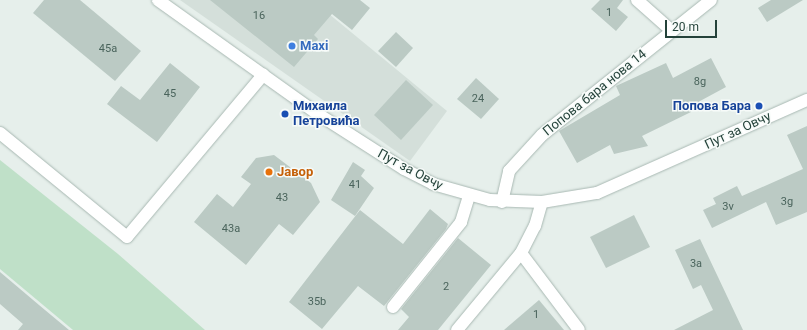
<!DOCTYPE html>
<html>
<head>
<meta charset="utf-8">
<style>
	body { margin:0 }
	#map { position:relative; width:807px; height:330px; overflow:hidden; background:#e6efeb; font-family:Roboto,sans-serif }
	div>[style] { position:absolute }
	.built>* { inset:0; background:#d4dfda }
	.green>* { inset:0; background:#bfe0c8 }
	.building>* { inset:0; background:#bbcac4 }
	.roads { filter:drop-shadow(0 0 1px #a8b8b2) drop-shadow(0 0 1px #a8b8b2) }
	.minor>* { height:12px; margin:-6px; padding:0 6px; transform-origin:6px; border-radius:6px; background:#fff }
	.dots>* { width:11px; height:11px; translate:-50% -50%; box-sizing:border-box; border:2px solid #f7fbf9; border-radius:50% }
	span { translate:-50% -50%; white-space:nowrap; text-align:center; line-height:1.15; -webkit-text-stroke:3px #f7fbf9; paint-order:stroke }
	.number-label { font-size:11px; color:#4a645c }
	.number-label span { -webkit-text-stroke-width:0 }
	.shop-label { font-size:13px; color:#366cbe; font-weight:700 }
	.left { translate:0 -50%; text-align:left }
	.street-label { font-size:13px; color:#24423a }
	.transit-label { font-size:13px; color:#164399; font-weight:700 }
	.right { translate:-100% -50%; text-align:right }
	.food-label { font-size:13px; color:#c56008; font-weight:700 }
	.scale { position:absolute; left:665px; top:20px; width:52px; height:18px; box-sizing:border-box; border:2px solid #24423a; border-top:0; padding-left:5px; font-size:12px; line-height:14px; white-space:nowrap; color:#24423a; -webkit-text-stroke:3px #f7fbf9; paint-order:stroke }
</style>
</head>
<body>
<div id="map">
	<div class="built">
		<div style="clip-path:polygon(180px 0,312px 0,447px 111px,410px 161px)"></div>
	</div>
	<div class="green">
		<div style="clip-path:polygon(0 160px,118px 254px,205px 330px,73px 330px,0 269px)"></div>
	</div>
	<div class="building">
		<div style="clip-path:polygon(44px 0,80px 0,141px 51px,115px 81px,33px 13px)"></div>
		<div style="clip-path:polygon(210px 0,360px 0,370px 8px,352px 30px,332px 14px,314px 35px,318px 39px,294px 67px)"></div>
		<div style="clip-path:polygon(600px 0,623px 0,617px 8px,628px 17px,616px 31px,591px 9px)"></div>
		<div style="clip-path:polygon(771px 0,803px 0,767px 22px,758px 8px)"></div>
		<div style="clip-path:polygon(396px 32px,413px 48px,396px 67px,378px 51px)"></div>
		<div style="clip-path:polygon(711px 58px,726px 87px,689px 107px,691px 112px,642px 136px,648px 146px,614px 154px,610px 145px,577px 163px,559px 131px,620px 95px,616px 86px,666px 63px,673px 78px)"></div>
		<div style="clip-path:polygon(170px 63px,200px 87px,157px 142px,107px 104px,121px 86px,140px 100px)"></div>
		<div style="clip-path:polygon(476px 78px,499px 99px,481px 119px,457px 99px)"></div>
		<div style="clip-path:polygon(406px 80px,433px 105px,401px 140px,374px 115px)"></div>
		<div style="clip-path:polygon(807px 126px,807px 212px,776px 225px,766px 202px,712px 228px,703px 210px,716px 204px,713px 198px,737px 186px,742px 196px,803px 169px,787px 135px)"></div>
		<div style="clip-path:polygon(274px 155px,311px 183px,320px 202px,293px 235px,279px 224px,246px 265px,194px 222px,217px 194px,233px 207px,251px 184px,241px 177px,256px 158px)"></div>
		<div style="clip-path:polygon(353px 162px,365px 170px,361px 176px,374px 188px,355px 216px,331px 200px)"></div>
		<div style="clip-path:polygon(430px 209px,448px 224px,446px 229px,384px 306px,358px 286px,322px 329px,289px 302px,360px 210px,403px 244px)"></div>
		<div style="clip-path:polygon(634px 215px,650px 247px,606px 268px,590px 237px)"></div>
		<div style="clip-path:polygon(458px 238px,491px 265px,438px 330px,398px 330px,409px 317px,401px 309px)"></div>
		<div style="clip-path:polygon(700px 239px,718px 277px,743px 330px,674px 330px,713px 310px,701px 285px,693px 289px,675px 250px)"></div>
		<div style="clip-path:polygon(0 272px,39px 305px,69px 330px,18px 330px,23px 324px,0 304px)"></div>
		<div style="clip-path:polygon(539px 300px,564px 330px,504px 330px)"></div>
	</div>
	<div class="roads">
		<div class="minor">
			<div style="left:158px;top:0;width:196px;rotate:35.5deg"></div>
			<div style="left:318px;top:114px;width:102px;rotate:32.6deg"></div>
			<div style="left:404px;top:169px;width:33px;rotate:27deg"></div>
			<div style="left:433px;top:184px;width:59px;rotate:15.7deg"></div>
			<div style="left:490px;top:200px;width:52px;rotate:2.2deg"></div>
			<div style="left:542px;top:202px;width:56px;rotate:-9.3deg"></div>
			<div style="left:597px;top:193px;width:230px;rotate:-23.9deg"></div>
			<div style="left:637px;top:0;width:47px;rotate:41.5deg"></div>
			<div style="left:0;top:133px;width:164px;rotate:39.3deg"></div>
			<div style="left:127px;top:237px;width:212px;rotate:-50deg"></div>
			<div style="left:502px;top:202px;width:32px;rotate:-77deg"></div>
			<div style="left:509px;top:171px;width:49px;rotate:-47.5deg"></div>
			<div style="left:542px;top:135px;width:216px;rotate:-38.6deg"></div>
			<div style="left:521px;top:253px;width:96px;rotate:53deg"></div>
			<div style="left:393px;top:307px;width:109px;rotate:-51.3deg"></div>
			<div style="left:461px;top:222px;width:27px;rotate:-73deg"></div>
			<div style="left:457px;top:330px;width:100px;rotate:-50.3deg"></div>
			<div style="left:521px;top:253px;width:30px;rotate:-63deg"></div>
			<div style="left:535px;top:226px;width:25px;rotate:-74deg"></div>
		</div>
	</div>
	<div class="dots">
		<div style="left:292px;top:46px;background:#3f7fe0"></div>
		<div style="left:759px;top:106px;background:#1a4fb4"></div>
		<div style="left:285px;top:114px;background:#1a4fb4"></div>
		<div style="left:269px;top:172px;background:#e8710a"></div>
	</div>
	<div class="number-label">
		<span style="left:609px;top:13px">1</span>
		<span style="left:259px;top:16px">16</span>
		<span style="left:108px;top:49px">45a</span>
		<span style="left:700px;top:82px">8g</span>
		<span style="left:170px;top:94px">45</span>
		<span style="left:478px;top:99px">24</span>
		<span style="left:355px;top:185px">41</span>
		<span style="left:282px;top:198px">43</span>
		<span style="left:787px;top:202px">3g</span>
		<span style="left:728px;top:207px">3v</span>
		<span style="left:231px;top:229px">43a</span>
		<span style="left:696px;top:264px">3a</span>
		<span style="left:446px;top:287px">2</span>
		<span style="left:317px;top:302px">35b</span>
		<span style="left:536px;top:315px">1</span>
	</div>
	<div class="shop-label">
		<span class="left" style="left:300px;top:46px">Maxi</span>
	</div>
	<div class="street-label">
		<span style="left:595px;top:93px;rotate:-39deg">Попова бара нова 14</span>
		<span style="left:738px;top:131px;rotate:-25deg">Пут за Овчу</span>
		<span style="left:410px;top:170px;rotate:28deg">Пут за Овчу</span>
	</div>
	<div class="transit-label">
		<span class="right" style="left:751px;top:106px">Попова Бара</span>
		<span class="left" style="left:293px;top:114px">Михаила<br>Петровића</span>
	</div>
	<div class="food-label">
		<span class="left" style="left:277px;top:172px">Јавор</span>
	</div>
	<div class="scale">20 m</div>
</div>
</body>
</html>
